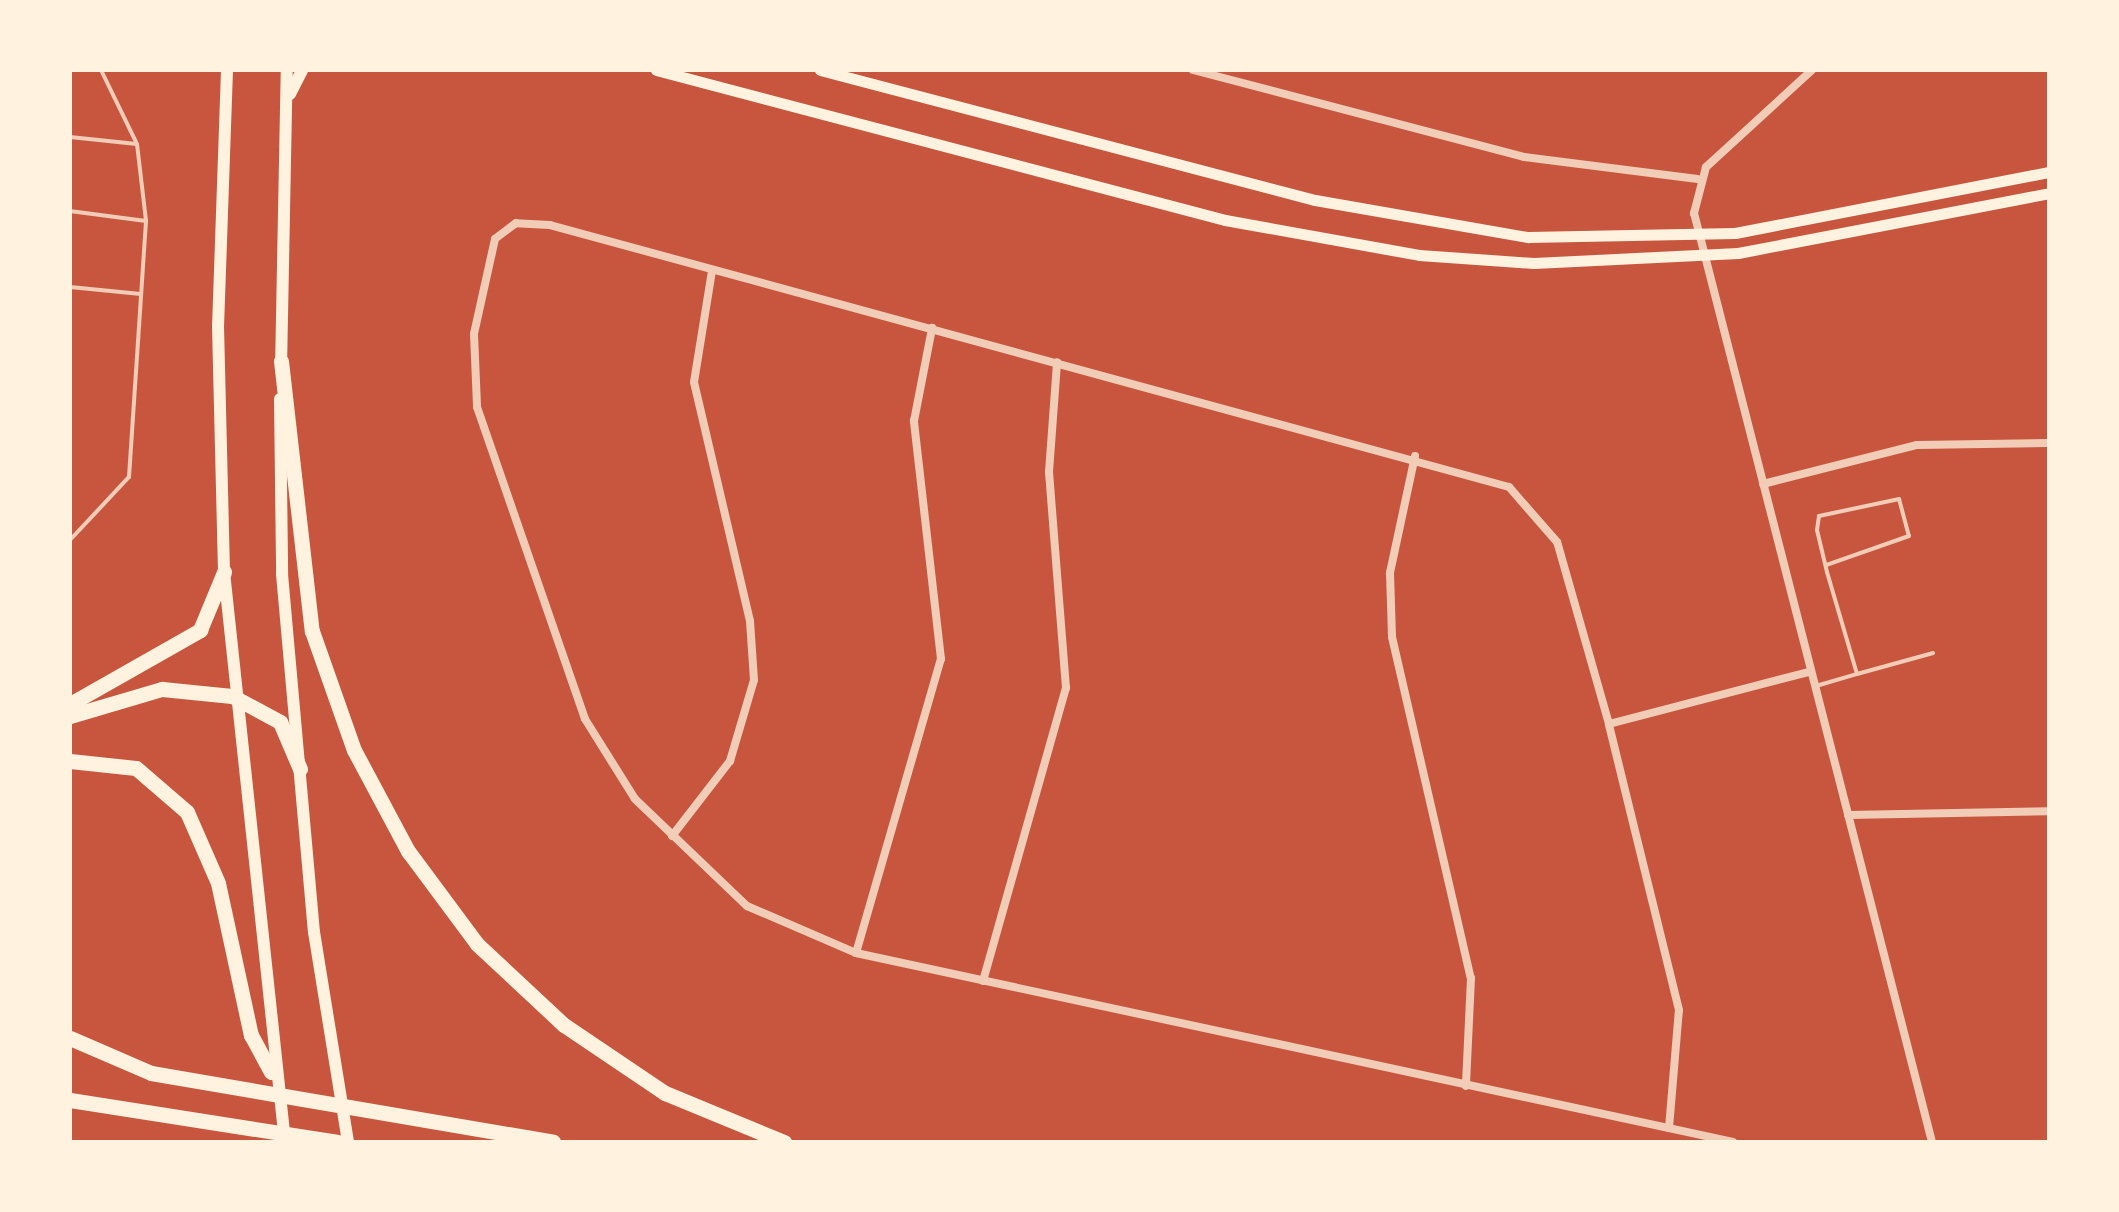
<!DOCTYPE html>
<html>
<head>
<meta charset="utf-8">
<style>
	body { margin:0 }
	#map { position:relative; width:2119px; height:1212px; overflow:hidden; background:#c8553d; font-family:Signika,sans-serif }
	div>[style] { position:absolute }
	.service>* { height:4px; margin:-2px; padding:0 2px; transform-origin:2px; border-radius:2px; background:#f1ccb7 }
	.minor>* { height:8px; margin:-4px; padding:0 4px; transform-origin:4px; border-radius:4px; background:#f1ccb7 }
	.secondary>* { height:11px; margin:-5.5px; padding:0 5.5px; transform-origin:5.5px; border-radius:5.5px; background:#fff3e0 }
	.primary>* { height:12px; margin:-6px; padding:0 6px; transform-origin:6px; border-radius:6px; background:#fff3e0 }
	.motorway>* { height:15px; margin:-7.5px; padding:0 7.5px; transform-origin:7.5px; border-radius:7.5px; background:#fff3e0 }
	span { translate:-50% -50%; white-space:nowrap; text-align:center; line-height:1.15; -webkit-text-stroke:9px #fff3e0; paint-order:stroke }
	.frame { position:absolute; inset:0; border:72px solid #fff3e0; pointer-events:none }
</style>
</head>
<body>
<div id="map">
	<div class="service">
		<div style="left:101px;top:70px;width:80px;rotate:64.1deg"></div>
		<div style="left:70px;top:137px;width:67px;rotate:6deg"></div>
		<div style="left:137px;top:144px;width:78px;rotate:83.3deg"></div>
		<div style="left:146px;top:221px;width:77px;rotate:-172.5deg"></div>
		<div style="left:70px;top:287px;width:71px;rotate:5.6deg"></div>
		<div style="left:70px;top:540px;width:86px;rotate:-46.9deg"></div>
		<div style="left:129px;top:477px;width:257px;rotate:-86.2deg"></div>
		<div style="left:1857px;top:674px;width:79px;rotate:-15.4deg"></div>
		<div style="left:1816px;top:686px;width:43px;rotate:-16.3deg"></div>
		<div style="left:1857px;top:674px;width:106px;rotate:-106.4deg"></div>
		<div style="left:1827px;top:572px;width:43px;rotate:-103.4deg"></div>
		<div style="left:1817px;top:530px;width:14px;rotate:-82deg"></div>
		<div style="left:1819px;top:516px;width:82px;rotate:-12deg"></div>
		<div style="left:1899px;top:499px;width:38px;rotate:75deg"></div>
		<div style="left:1909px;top:536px;width:88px;rotate:160.7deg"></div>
	</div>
	<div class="minor">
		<div style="left:1193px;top:70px;width:342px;rotate:14.7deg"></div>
		<div style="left:1524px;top:157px;width:175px;rotate:7.2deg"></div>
		<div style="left:1812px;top:70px;width:144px;rotate:137.5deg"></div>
		<div style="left:1706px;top:167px;width:48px;rotate:104.6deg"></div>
		<div style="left:1694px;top:213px;width:959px;rotate:75.63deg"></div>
		<div style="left:1415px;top:456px;width:120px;rotate:102.1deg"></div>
		<div style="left:1390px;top:573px;width:64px;rotate:88.2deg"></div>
		<div style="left:1392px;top:637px;width:350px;rotate:77deg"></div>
		<div style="left:1471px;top:978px;width:108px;rotate:92.7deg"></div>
		<div style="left:1763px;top:484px;width:159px;rotate:-14.2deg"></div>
		<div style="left:1917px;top:445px;width:132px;rotate:-0.9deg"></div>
		<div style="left:1609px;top:724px;width:207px;rotate:-14.6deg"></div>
		<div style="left:1848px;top:815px;width:201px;rotate:-1.1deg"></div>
		<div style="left:672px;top:836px;width:95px;rotate:-52.3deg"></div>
		<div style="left:730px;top:761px;width:84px;rotate:-73.5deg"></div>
		<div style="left:754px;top:680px;width:59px;rotate:-93.9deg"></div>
		<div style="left:750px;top:621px;width:245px;rotate:-103.2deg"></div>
		<div style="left:694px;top:382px;width:112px;rotate:-80.8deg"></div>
		<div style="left:856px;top:953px;width:306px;rotate:-73.9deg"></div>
		<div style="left:941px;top:659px;width:240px;rotate:-96.5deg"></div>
		<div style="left:914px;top:421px;width:95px;rotate:-79deg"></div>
		<div style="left:983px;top:981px;width:305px;rotate:-74.2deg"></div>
		<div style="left:1066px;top:688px;width:217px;rotate:-94.5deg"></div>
		<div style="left:1049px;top:472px;width:110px;rotate:-85.8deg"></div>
		<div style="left:1669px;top:1128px;width:118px;rotate:-85.2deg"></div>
		<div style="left:1679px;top:1010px;width:294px;rotate:-103.8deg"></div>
		<div style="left:1609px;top:724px;width:189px;rotate:-105.9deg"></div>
		<div style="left:1557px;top:542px;width:73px;rotate:-131.1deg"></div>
		<div style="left:1509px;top:487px;width:994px;rotate:-164.72deg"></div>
		<div style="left:550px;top:225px;width:34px;rotate:-177deg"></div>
		<div style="left:516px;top:223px;width:26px;rotate:143deg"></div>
		<div style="left:495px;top:239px;width:97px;rotate:102.5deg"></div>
		<div style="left:474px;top:334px;width:73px;rotate:87.6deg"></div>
		<div style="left:477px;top:407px;width:330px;rotate:70.9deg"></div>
		<div style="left:585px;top:719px;width:94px;rotate:58deg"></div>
		<div style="left:635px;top:799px;width:155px;rotate:43.7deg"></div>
		<div style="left:747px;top:906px;width:119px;rotate:23.3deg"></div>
		<div style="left:856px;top:953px;width:897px;rotate:12.16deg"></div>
	</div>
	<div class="secondary">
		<div style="left:656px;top:70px;width:588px;rotate:14.77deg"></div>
		<div style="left:1225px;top:220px;width:197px;rotate:10.2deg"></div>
		<div style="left:1419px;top:255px;width:115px;rotate:4deg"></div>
		<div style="left:1534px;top:263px;width:204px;rotate:-2.8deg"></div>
		<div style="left:1738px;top:253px;width:317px;rotate:-10.9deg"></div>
		<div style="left:820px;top:70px;width:512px;rotate:14.72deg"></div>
		<div style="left:1315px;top:200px;width:216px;rotate:9.9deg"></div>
		<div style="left:1528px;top:237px;width:207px;rotate:-1.1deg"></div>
		<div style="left:1735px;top:233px;width:320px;rotate:-11deg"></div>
	</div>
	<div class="primary">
		<div style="left:227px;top:70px;width:256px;rotate:92deg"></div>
		<div style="left:218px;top:326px;width:246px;rotate:88.6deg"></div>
		<div style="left:224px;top:572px;width:573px;rotate:83.89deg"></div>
		<div style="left:290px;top:94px;width:27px;rotate:-63deg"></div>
		<div style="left:281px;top:369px;width:299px;rotate:-88.9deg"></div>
		<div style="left:280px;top:399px;width:175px;rotate:89.3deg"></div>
		<div style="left:282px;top:574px;width:359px;rotate:84.9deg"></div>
		<div style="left:314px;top:932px;width:213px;rotate:80.8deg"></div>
	</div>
	<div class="motorway">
		<div style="left:281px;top:361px;width:272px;rotate:83.5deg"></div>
		<div style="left:312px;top:631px;width:126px;rotate:70.6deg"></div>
		<div style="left:354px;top:750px;width:115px;rotate:61.9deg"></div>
		<div style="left:408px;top:851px;width:116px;rotate:53.4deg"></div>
		<div style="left:477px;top:944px;width:119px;rotate:43deg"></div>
		<div style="left:564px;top:1025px;width:122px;rotate:34deg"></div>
		<div style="left:665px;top:1093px;width:129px;rotate:22.4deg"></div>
		<div style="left:70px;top:704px;width:150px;rotate:-29.6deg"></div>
		<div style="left:200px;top:630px;width:63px;rotate:-67.5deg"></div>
		<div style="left:70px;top:716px;width:96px;rotate:-16.4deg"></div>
		<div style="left:162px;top:689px;width:70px;rotate:5.7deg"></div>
		<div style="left:232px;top:696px;width:55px;rotate:28.4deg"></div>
		<div style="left:280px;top:722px;width:51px;rotate:66.9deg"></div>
		<div style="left:70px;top:761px;width:66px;rotate:6.1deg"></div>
		<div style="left:136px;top:768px;width:67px;rotate:40.8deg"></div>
		<div style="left:187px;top:812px;width:77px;rotate:66.4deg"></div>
		<div style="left:218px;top:883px;width:156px;rotate:77.8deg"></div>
		<div style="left:251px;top:1035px;width:42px;rotate:61.6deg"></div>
		<div style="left:70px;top:1038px;width:88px;rotate:23.4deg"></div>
		<div style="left:151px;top:1073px;width:408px;rotate:9.7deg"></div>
		<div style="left:70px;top:1100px;width:271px;rotate:8.9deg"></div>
	</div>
	<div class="frame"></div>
</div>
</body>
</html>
